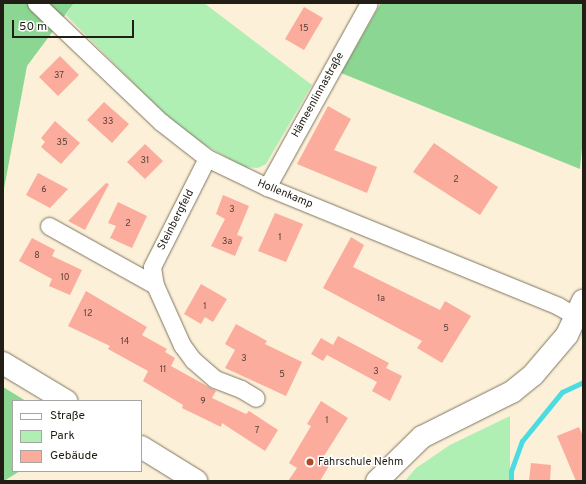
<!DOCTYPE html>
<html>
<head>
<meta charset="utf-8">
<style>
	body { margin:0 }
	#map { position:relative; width:586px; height:484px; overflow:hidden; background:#fcf0d8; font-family:Overpass,sans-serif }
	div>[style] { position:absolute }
	.green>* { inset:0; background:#afefb4 }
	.forest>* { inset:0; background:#8bd692 }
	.stream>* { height:5px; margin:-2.5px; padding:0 2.5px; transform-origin:2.5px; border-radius:2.5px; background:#4bdce1 }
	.building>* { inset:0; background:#fbac9d }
	.roads { filter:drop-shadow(0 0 1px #7f745e) drop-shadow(0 0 1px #7f745e) }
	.minor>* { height:17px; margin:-8.5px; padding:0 8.5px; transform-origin:8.5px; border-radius:8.5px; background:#fff }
	.secondary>* { height:22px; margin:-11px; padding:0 11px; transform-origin:11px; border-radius:11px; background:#fff }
	.dots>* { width:11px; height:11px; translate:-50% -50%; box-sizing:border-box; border:2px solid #fff; border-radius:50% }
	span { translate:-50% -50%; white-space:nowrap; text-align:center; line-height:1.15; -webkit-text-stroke:3px #fff; paint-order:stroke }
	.number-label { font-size:9px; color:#584237 }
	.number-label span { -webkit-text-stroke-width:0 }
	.street-label { font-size:11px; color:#221e15 }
	.poi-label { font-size:11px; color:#221e15 }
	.left { translate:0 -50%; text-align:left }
	.frame { position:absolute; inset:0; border:4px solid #221e15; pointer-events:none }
	.legend { position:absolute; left:12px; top:400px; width:130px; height:72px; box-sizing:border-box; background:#fff; border:1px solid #a7a5a1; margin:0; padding:5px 7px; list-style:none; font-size:12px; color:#221e15 }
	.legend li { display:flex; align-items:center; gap:8px; height:20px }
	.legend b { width:20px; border:1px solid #a7a5a1 }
	.scale { position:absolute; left:12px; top:20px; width:122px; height:18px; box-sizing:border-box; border:2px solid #221e15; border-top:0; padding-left:5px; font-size:12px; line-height:14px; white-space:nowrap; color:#221e15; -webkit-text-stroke:3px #fff; paint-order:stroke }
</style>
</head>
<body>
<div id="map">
	<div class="green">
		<div style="clip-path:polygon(74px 3px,204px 3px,312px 85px,266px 164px,258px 168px,244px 167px,182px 132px,66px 15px)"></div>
		<div style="clip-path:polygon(510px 416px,510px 481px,405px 481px,416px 468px,450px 445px)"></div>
	</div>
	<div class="forest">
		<div style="clip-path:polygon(3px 3px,74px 3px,27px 66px,3px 194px)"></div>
		<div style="clip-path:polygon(381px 3px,583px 3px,583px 138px,580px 169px,341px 73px)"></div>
		<div style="clip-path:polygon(3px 387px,26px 401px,13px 401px,13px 471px,20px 471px,4px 481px)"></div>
	</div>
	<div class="stream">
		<div style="left:511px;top:481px;width:10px;rotate:-90deg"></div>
		<div style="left:511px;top:471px;width:32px;rotate:-70deg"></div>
		<div style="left:522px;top:441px;width:63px;rotate:-50.8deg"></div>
		<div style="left:562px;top:392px;width:23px;rotate:-25deg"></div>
	</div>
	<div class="building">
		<div style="clip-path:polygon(304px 7px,323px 18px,304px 50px,285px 39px)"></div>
		<div style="clip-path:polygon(60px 56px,79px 75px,58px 96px,39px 77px)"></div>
		<div style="clip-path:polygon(104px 102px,129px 124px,112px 143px,87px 120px)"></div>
		<div style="clip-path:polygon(328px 106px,351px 119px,334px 150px,377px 167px,367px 193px,297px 164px)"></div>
		<div style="clip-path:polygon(55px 121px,80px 143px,61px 164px,41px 147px,45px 142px,41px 138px)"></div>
		<div style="clip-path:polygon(434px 143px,498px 187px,480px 215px,413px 172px)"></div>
		<div style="clip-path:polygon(145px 144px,163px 161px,145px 179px,127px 162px)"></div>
		<div style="clip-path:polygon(38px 173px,68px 189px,50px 208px,26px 195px)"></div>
		<div style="clip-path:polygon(106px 183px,109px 184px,85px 230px,68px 221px)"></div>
		<div style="clip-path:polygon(223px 195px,249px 206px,237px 235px,243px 237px,235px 256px,211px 246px,225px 219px,216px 214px)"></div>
		<div style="clip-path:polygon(118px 202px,147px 216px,132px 248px,110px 238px,116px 226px,108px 223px)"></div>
		<div style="clip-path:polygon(275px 213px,303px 224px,286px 262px,258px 251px)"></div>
		<div style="clip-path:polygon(351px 237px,364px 245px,353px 267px,440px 310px,445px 301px,471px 316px,442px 363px,417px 348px,422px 341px,323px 288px)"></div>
		<div style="clip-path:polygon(32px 238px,55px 250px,52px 256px,82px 270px,70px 295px,49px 286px,52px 279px,19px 261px)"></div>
		<div style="clip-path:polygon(201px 284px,227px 299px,213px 322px,205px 317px,201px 324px,184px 314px)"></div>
		<div style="clip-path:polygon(86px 291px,147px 327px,142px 335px,167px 349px,165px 352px,175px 358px,171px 366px,216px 391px,212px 398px,246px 414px,249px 411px,278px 430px,265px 451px,222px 423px,221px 427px,182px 408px,183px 405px,143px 381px,148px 371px,108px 349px,110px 346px,68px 326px)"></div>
		<div style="clip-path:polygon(236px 324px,267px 341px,265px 344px,302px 362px,286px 396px,225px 368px,235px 350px,225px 344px)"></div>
		<div style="clip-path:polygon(338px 336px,389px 363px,386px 368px,402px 376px,390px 401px,372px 391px,377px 382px,327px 355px,323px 361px,311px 354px,321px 338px,333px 345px)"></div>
		<div style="clip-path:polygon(321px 401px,348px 418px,324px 456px,332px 461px,320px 481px,288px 481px,297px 468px,289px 463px,311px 426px,307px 424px)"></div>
		<div style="clip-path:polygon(579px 427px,583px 436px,583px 481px,576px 481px,557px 436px)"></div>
		<div style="clip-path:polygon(531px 463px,551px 465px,550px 481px,529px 481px)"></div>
	</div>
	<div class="roads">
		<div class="minor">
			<div style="left:36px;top:3px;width:173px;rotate:43.6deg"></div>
			<div style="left:161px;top:122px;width:58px;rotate:38deg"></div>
			<div style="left:207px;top:158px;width:67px;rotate:25.8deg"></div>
			<div style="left:267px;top:187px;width:314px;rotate:22.2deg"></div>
			<div style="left:558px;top:306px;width:29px;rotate:29deg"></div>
			<div style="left:207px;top:158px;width:122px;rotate:116.8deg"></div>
			<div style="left:152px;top:267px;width:18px;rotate:81deg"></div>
			<div style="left:155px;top:285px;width:66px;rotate:65.8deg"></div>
			<div style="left:182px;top:345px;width:19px;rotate:54deg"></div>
			<div style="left:193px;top:360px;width:29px;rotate:41deg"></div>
			<div style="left:215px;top:379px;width:28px;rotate:21deg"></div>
			<div style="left:241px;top:389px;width:17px;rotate:31deg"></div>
			<div style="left:267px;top:187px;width:210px;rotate:-61deg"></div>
			<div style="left:49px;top:226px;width:121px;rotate:29.1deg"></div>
		</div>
		<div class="secondary">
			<div style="left:3px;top:363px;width:74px;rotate:31.1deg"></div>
			<div style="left:141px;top:447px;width:65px;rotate:31.7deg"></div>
			<div style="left:377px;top:481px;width:63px;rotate:-44.4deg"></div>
			<div style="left:422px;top:437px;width:101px;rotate:-26.6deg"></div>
			<div style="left:512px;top:392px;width:27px;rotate:-39deg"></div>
			<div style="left:533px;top:375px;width:52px;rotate:-49.6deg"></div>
			<div style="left:567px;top:335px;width:38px;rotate:-65deg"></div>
		</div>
	</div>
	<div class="dots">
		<div style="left:310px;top:462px;background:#b04922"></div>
	</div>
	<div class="number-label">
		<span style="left:304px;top:29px">15</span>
		<span style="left:59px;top:76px">37</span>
		<span style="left:108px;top:122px">33</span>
		<span style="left:62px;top:143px">35</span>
		<span style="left:145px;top:161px">31</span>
		<span style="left:456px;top:180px">2</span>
		<span style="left:44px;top:190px">6</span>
		<span style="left:232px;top:210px">3</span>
		<span style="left:128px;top:224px">2</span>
		<span style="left:280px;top:238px">1</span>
		<span style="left:227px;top:242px">3a</span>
		<span style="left:37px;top:256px">8</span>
		<span style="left:65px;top:278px">10</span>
		<span style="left:381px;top:299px">1a</span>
		<span style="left:205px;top:307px">1</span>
		<span style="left:88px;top:314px">12</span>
		<span style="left:446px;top:329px">5</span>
		<span style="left:125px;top:342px">14</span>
		<span style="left:244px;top:359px">3</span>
		<span style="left:163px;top:370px">11</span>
		<span style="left:376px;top:372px">3</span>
		<span style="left:282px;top:375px">5</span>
		<span style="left:203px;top:402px">9</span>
		<span style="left:327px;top:421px">1</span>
		<span style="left:257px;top:431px">7</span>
	</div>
	<div class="street-label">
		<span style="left:318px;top:95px;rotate:-61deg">Hämeenlinnastraße</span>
		<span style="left:285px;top:194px;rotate:22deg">Hollenkamp</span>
		<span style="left:176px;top:220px;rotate:-63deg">Steinbergfeld</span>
	</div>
	<div class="poi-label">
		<span class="left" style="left:318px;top:462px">Fahrschule Nehm</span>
	</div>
	<div class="frame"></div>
	<ul class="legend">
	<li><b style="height:5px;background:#fff"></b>Straße</li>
	<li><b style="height:11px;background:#afefb4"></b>Park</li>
	<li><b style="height:11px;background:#fbac9d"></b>Gebäude</li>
	</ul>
	<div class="scale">50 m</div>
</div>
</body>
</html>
